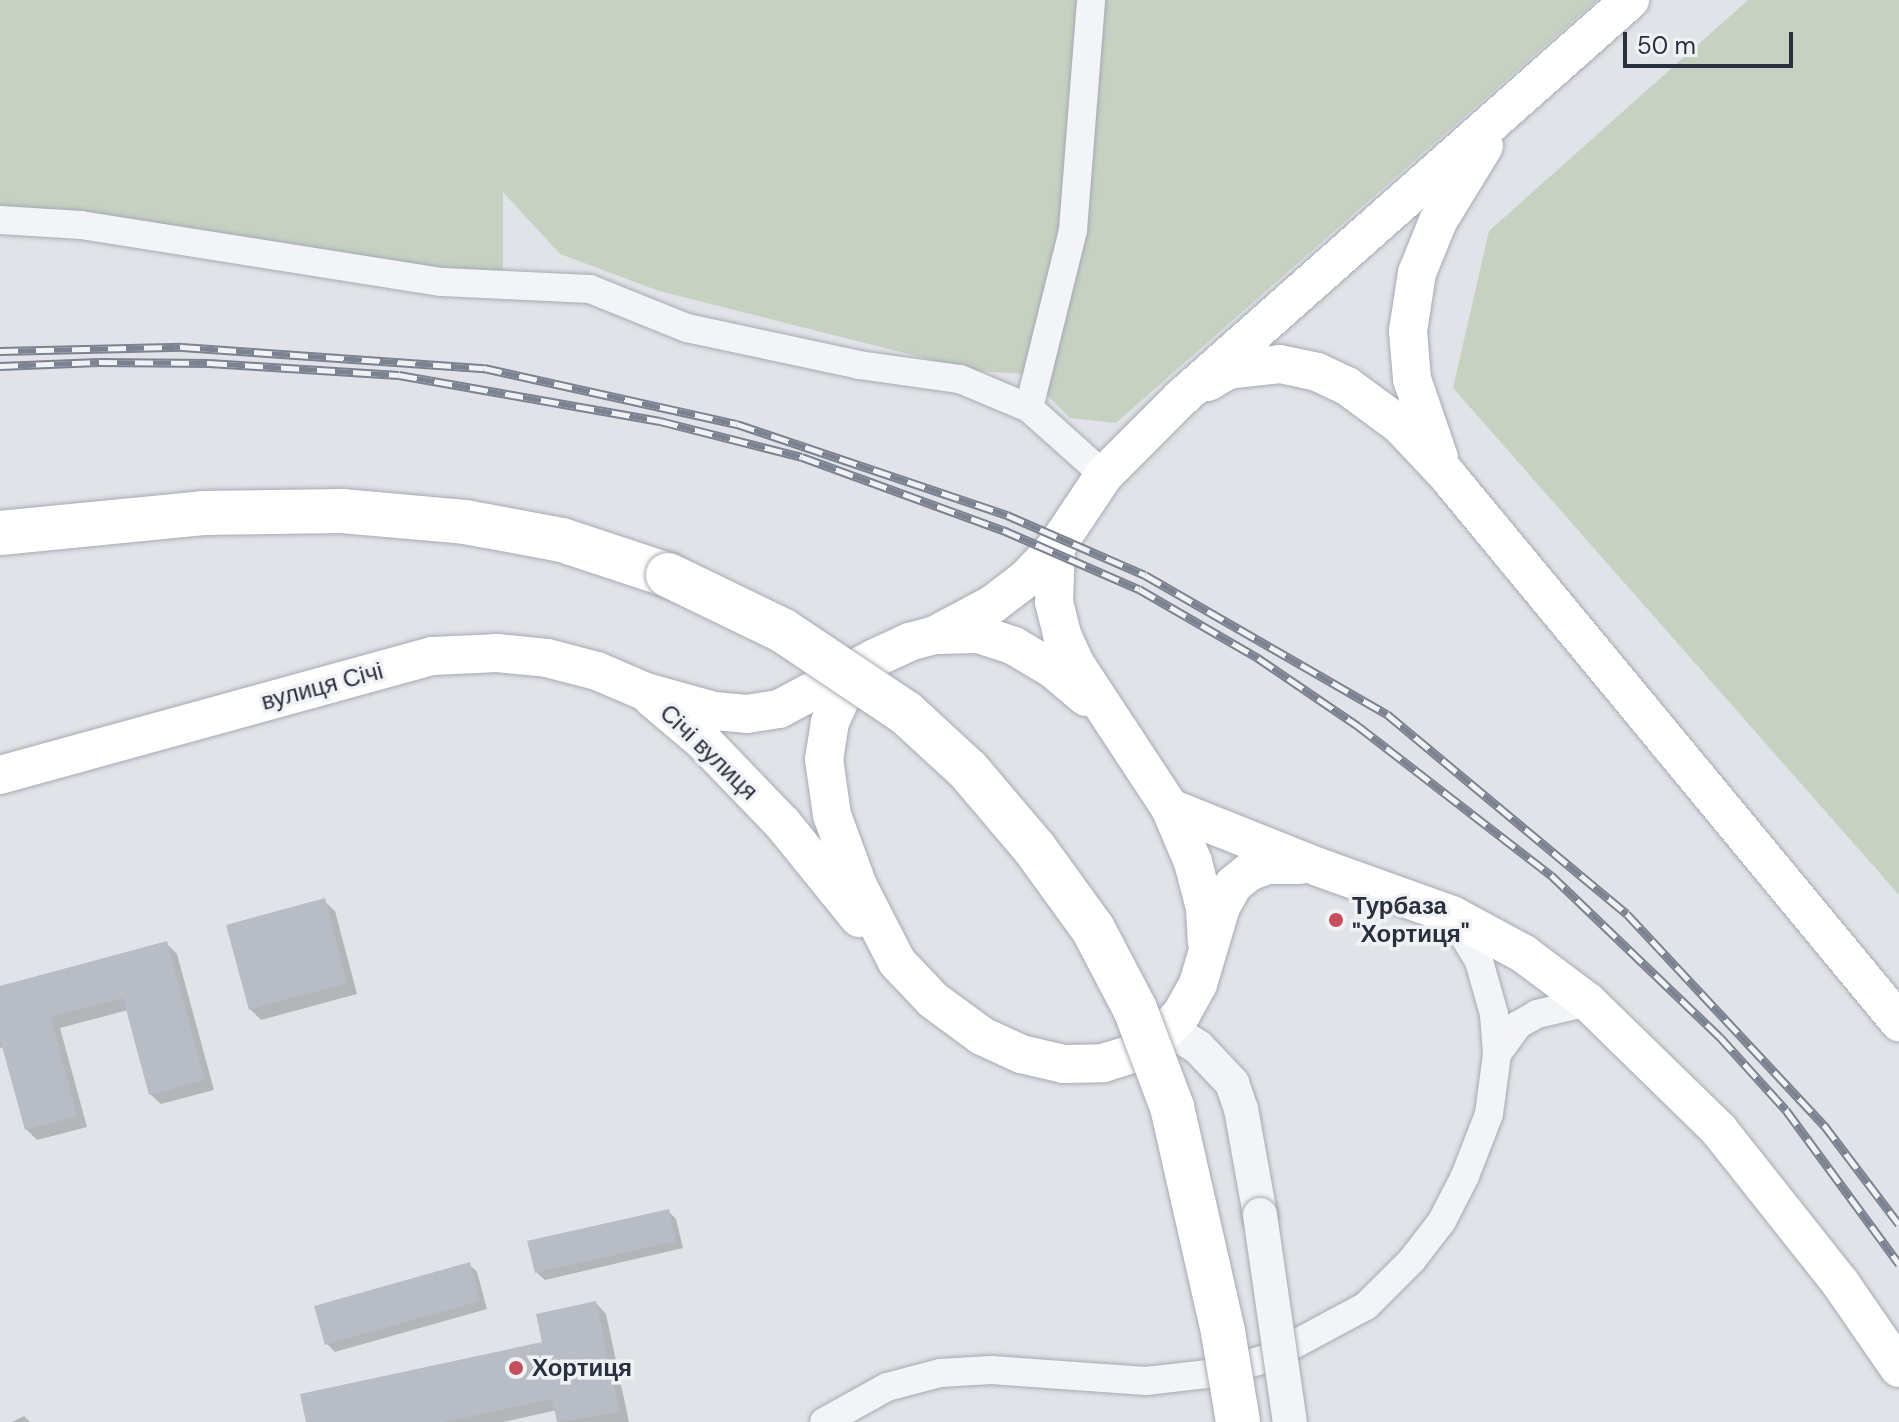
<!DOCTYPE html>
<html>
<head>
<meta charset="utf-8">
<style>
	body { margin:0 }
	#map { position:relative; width:1899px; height:1422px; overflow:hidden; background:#e1e3e8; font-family:"DM Sans",sans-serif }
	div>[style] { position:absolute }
	.green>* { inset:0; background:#c6d1c2 }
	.shadow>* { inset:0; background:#0003 }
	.building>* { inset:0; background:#b8bdc5 }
	.roads { filter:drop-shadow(0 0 2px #a6aab2) drop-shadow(0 0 2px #a6aab2) }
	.minor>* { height:28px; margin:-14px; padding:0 14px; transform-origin:14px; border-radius:14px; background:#f3f4f7 }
	.tertiary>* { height:34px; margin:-17px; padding:0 17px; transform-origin:17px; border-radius:17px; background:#f3f4f7 }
	.secondary>* { height:38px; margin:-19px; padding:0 19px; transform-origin:19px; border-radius:19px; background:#fff }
	.primary>* { height:44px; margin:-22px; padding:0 22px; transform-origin:22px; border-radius:22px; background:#fff }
	.rail>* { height:9px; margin-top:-4.5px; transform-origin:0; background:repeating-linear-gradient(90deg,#f0f2f6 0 18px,#7b8390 0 36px); box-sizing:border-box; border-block:2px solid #7b8390 }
	.bridges { filter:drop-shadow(0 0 2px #a6aab2) drop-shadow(0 0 2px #a6aab2) }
	.tertiary-bridge>* { height:34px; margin:-17px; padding:0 17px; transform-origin:17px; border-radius:17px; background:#f3f4f7 }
	.primary-bridge>* { height:44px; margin:-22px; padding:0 22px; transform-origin:22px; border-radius:22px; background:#fff }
	.dots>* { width:22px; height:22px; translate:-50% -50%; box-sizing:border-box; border:4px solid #f0f2f6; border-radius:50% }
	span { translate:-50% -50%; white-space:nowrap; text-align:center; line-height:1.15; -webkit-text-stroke:7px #f0f2f6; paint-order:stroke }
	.street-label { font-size:24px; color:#2a313e }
	.poi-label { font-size:24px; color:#2a313e; font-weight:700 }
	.left { translate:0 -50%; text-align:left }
	.scale { position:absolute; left:1623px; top:32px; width:170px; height:36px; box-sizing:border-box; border:4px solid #2a313e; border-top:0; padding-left:10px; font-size:24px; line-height:28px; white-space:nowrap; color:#2a313e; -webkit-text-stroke:6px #f0f2f6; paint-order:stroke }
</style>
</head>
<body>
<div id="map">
	<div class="green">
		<div style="clip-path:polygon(0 0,1597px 0,1116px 423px,1070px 418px,1026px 374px,976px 371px,659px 291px,560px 254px,503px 192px,503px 285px,0 210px)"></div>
		<div style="clip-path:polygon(1748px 0,1899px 0,1899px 895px,1453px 388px,1489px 231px)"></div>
	</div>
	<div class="shadow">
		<div style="clip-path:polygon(324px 901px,335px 911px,357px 994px,261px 1020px,250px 1009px)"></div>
		<div style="clip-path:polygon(166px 943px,177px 954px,214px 1090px,161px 1104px,150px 1094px,128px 1010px,60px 1028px,87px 1127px,37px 1140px,26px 1129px,4px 1047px,0 1048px,0 988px)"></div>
		<div style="clip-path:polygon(668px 1211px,676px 1219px,683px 1248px,545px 1280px,536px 1272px)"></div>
		<div style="clip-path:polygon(469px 1264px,477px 1272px,487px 1309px,335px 1352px,327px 1344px)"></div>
		<div style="clip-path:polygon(596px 1303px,606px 1314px,629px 1422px,559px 1422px,557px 1410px,503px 1422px,308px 1422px,545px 1343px)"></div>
		<div style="clip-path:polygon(24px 1416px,30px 1422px,12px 1422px)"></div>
	</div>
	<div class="building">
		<div style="clip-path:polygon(325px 898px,347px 983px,249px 1010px,226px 925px)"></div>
		<div style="clip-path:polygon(167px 941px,205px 1080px,149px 1095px,123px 998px,51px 1017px,77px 1116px,25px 1130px,0 1039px,0 986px)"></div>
		<div style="clip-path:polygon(669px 1209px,676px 1241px,535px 1273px,527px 1241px)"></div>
		<div style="clip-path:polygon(470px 1262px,480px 1301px,325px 1345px,314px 1306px)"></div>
		<div style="clip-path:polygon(596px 1301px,620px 1412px,557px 1422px,552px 1399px,444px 1422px,306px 1422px,300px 1394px,542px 1342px,536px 1314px)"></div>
	</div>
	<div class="roads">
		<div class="minor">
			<div style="left:0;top:220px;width:81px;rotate:3.5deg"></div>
			<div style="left:81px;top:225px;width:365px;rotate:9deg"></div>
			<div style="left:442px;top:282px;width:148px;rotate:2.7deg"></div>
			<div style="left:590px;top:289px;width:105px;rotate:21.9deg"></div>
			<div style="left:687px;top:328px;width:176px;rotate:12.1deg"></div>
			<div style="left:859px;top:365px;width:102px;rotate:7.9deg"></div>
			<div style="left:960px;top:379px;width:75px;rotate:22.8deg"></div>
			<div style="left:1029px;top:408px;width:101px;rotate:41.8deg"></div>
			<div style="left:1029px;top:408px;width:183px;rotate:-76.1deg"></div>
			<div style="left:1073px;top:230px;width:231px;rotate:-85.5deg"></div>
			<div style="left:1497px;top:1054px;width:36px;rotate:-54deg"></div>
			<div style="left:1518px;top:1025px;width:22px;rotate:-30deg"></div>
			<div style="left:1537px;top:1014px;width:52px;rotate:-13.2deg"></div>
			<div style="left:824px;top:1422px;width:72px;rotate:-29.1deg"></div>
			<div style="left:887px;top:1387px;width:55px;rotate:-14.8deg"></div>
			<div style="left:940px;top:1373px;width:51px;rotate:-3.4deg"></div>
			<div style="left:991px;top:1370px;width:155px;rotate:4.1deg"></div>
			<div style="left:1146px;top:1381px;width:69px;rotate:-6.6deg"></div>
			<div style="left:1215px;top:1373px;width:56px;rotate:-15.5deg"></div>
			<div style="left:1269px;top:1358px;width:110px;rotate:-28.2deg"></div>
			<div style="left:1366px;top:1306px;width:65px;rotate:-45deg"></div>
			<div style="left:1412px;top:1260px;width:49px;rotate:-52.4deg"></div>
			<div style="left:1442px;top:1221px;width:51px;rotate:-62.9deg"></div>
			<div style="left:1465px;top:1176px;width:66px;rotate:-68.8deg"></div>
			<div style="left:1489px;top:1114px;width:61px;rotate:-82.4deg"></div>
			<div style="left:1497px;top:1054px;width:40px;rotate:-94.3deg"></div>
			<div style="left:1494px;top:1014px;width:55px;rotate:-105.8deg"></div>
			<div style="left:1479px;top:961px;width:52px;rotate:-121deg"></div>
		</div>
		<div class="tertiary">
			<div style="left:1169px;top:1029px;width:34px;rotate:32deg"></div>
			<div style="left:1198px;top:1047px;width:50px;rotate:46.6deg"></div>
			<div style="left:1232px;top:1083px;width:28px;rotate:71deg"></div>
			<div style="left:1241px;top:1109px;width:108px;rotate:79.8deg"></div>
		</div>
		<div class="secondary">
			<div style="left:1208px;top:382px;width:23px;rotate:-31deg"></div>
			<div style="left:1228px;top:370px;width:52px;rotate:-6.6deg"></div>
			<div style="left:1280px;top:364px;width:38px;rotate:12deg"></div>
			<div style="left:1317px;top:372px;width:33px;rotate:25deg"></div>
			<div style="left:1347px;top:386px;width:64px;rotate:36.2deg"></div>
			<div style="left:1399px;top:424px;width:70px;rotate:46.7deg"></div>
			<div style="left:1447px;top:475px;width:710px;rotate:50.43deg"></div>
			<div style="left:1439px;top:458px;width:83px;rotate:-108.9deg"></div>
			<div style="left:1412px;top:379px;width:48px;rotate:-94.8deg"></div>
			<div style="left:1408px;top:331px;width:59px;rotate:-81.2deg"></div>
			<div style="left:1417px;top:273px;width:56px;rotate:-68deg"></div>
			<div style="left:1438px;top:221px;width:88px;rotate:-58.5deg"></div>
			<div style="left:1056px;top:547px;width:55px;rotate:92.1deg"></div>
			<div style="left:1054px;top:602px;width:34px;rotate:76deg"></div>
			<div style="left:1062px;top:635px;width:33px;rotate:65deg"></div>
			<div style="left:1076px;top:665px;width:171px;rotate:56.7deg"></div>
			<div style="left:1170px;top:808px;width:59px;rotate:66.9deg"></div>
			<div style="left:1193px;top:862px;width:48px;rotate:75.4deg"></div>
			<div style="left:1205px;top:908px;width:33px;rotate:87deg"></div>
			<div style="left:938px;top:635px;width:40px;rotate:-1.4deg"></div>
			<div style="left:978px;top:634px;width:38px;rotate:18deg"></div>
			<div style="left:1014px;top:646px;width:45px;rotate:30.5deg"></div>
			<div style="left:1053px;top:669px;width:43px;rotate:40.3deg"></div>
			<div style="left:865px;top:670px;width:35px;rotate:131deg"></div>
			<div style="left:842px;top:696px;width:29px;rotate:115deg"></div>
			<div style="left:830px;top:722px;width:37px;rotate:99deg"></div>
			<div style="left:824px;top:759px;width:57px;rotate:81.9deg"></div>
			<div style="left:832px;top:815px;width:76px;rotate:69.9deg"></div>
			<div style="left:858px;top:886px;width:85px;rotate:62.8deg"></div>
			<div style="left:897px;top:962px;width:52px;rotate:46.5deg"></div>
			<div style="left:933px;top:1000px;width:61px;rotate:36.3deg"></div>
			<div style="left:982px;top:1036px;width:43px;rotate:24.8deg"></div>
			<div style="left:1021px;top:1054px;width:44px;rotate:13.1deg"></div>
			<div style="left:1064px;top:1064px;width:39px;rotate:-1deg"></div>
			<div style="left:1103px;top:1063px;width:31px;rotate:-17deg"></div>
			<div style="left:1133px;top:1054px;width:28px;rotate:-30deg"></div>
			<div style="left:1157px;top:1040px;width:37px;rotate:-47deg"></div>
			<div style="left:1182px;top:1013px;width:33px;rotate:-61deg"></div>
			<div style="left:1198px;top:984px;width:80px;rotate:-73.4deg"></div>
			<div style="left:1221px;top:907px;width:25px;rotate:-61deg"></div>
			<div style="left:1233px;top:885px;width:21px;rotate:-39deg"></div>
			<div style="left:1249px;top:872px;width:19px;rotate:-21deg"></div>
			<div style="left:1267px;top:865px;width:33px"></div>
			<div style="left:652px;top:698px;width:68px;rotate:40.2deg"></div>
			<div style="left:704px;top:742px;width:114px;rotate:46.1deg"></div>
			<div style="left:783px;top:824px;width:121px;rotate:51deg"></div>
			<div style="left:0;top:775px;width:448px;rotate:-15.4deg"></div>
			<div style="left:432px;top:656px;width:65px;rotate:-2.6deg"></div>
			<div style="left:497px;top:653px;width:50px;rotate:5.7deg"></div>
			<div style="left:547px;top:658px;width:52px;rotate:14.6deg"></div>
			<div style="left:597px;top:671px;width:53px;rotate:23.2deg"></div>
			<div style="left:646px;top:692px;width:71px;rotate:15.6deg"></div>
			<div style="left:714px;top:711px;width:33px;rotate:5deg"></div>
			<div style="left:747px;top:714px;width:32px;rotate:-9deg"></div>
			<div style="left:779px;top:709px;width:109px;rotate:-28deg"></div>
			<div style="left:875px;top:658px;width:38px;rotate:-25deg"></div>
			<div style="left:909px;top:642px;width:27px;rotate:-15deg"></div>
			<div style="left:935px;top:635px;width:66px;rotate:-28.1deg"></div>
			<div style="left:993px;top:604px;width:43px;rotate:-37.4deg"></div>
			<div style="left:1027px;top:578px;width:42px;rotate:-46.9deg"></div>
			<div style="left:1056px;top:547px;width:87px;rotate:-56.3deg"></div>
			<div style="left:1104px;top:475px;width:109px;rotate:-45deg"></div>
			<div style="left:1181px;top:398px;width:600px;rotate:-41.55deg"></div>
			<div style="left:1170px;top:808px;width:159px;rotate:21.7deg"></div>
			<div style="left:1318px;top:867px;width:142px;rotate:19.7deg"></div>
			<div style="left:1452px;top:915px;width:82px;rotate:28.4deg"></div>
			<div style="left:1524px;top:954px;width:80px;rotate:36.9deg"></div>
			<div style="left:1588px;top:1002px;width:183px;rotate:44.3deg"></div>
			<div style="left:1719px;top:1130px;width:196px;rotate:51.6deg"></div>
			<div style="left:1841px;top:1284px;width:102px;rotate:55.4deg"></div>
		</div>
		<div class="primary">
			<div style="left:0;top:533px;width:204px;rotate:-5.6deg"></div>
			<div style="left:203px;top:513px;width:139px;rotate:-0.8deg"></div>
			<div style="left:342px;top:511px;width:123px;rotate:5.1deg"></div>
			<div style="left:465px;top:522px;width:99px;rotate:10.5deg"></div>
			<div style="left:562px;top:540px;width:112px;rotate:18.3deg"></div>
		</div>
	</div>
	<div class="rail">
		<div style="left:0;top:351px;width:182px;rotate:-1.3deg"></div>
		<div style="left:182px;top:347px;width:303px;rotate:4deg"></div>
		<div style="left:484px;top:368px;width:259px;rotate:12.5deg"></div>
		<div style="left:737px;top:424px;width:285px;rotate:18.6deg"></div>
		<div style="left:1007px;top:515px;width:150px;rotate:23.5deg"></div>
		<div style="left:1145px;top:575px;width:279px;rotate:29.9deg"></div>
		<div style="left:1387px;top:714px;width:312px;rotate:39.8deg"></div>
		<div style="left:1627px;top:914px;width:289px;rotate:47deg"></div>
		<div style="left:1824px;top:1125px;width:124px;rotate:52.9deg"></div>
		<div style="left:0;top:366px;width:99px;rotate:-2.3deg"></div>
		<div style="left:99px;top:362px;width:110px;rotate:0.5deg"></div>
		<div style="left:209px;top:363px;width:190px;rotate:3.6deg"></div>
		<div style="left:399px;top:375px;width:265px;rotate:10deg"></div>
		<div style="left:660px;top:421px;width:146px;rotate:14.2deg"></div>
		<div style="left:802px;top:457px;width:214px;rotate:20deg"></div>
		<div style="left:1003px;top:530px;width:148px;rotate:23.5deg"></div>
		<div style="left:1139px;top:589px;width:138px;rotate:30.1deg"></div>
		<div style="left:1258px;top:658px;width:121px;rotate:34.2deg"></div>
		<div style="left:1358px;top:726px;width:244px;rotate:37.7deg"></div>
		<div style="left:1551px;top:875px;width:234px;rotate:43.8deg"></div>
		<div style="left:1720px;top:1037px;width:98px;rotate:47.9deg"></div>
		<div style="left:1786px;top:1110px;width:191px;rotate:53.7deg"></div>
	</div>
	<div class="bridges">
		<div class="tertiary-bridge">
			<div style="left:1260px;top:1215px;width:209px;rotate:81.8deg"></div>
		</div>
		<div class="primary-bridge">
			<div style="left:668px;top:575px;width:127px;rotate:25.8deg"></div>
			<div style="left:782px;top:630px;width:149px;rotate:33.8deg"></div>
			<div style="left:906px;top:713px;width:84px;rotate:42.6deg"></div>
			<div style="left:968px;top:770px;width:104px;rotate:49.7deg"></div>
			<div style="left:1035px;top:849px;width:99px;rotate:54.1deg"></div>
			<div style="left:1093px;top:929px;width:90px;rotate:62.3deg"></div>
			<div style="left:1135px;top:1009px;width:105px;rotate:69.3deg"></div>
			<div style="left:1172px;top:1107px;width:231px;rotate:77.2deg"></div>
			<div style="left:1223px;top:1332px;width:91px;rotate:80.5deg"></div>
		</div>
	</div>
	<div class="dots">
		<div style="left:1336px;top:920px;background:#c34f5f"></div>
		<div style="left:516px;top:1368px;background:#c34f5f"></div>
	</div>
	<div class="street-label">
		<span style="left:322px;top:686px;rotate:-15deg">вулиця Січі</span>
		<span style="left:709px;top:752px;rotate:44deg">Січі вулиця</span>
	</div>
	<div class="poi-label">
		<span class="left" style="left:1352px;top:920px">Турбаза<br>"Хортиця"</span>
		<span class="left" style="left:532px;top:1368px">Хортиця</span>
	</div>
	<div class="scale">50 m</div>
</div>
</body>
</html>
